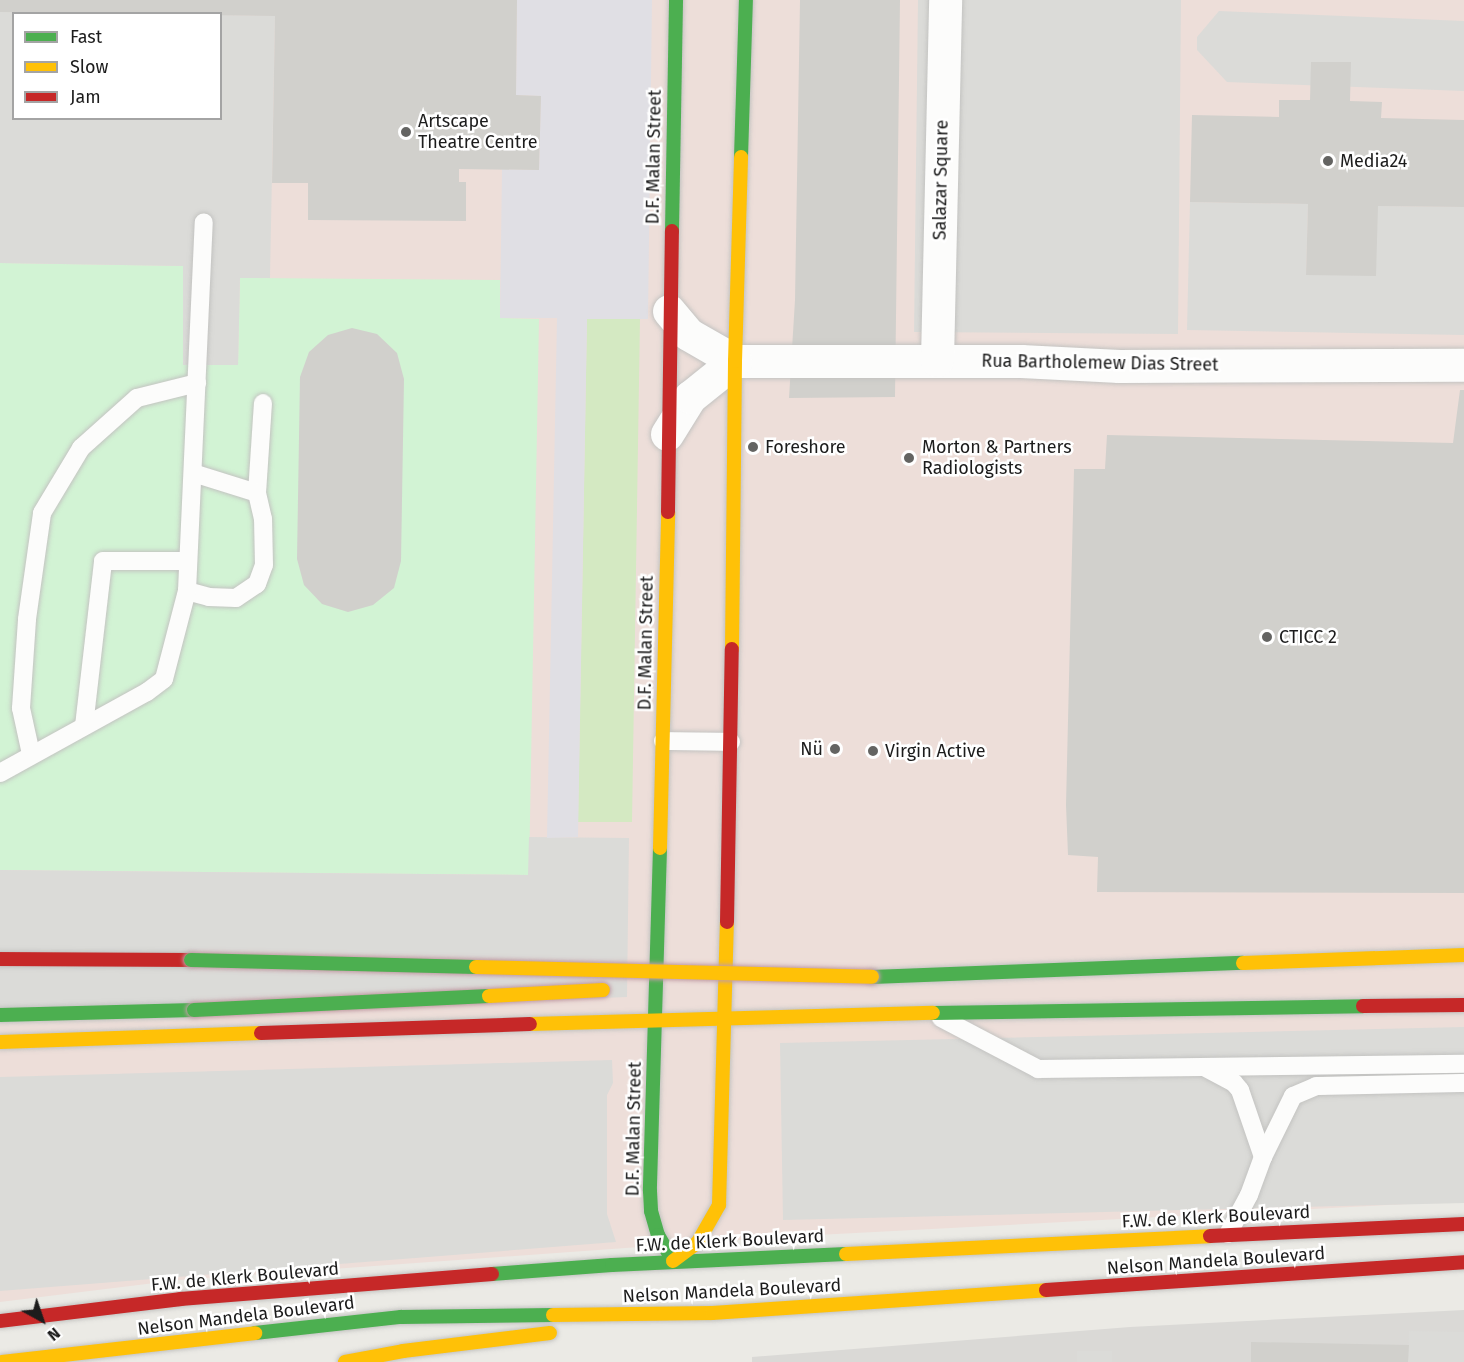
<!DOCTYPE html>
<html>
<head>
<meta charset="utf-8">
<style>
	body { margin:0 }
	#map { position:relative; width:1464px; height:1362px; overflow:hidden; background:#ebeae5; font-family:"Fira Sans",sans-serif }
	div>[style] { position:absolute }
	.residential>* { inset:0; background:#dad9d6 }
	.commercial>* { inset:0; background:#edded9 }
	.grass>* { inset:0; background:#d4e9c2 }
	.park>* { inset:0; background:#d2f3d4 }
	.parking>* { inset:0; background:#dbdbd8 }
	.plaza>* { inset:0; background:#e0dfe4 }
	.building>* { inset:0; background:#d1d0cc }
	.roads { filter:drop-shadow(0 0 2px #c3c3c1) drop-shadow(0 0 2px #c3c3c1) }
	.lane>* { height:18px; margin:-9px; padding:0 9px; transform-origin:9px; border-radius:9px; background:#fcfcfb }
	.street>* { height:33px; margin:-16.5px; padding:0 16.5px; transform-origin:16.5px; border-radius:16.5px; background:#fcfcfb }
	.fast>* { height:14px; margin:-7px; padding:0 7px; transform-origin:7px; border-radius:7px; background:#4caf50 }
	.slow>* { height:14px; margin:-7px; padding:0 7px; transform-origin:7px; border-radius:7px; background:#ffc107 }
	.jam>* { height:14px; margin:-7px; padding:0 7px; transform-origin:7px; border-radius:7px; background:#c62828 }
	.bridges { filter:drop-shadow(0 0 2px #c19ca4) drop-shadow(0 0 2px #c19ca4) }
	.fast-bridge>* { height:14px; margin:-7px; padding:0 7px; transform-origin:7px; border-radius:7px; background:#4caf50 }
	.slow-bridge>* { height:14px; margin:-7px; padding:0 7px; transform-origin:7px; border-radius:7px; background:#ffc107 }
	.dots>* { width:16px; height:16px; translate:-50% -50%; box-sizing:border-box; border:3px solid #fff; border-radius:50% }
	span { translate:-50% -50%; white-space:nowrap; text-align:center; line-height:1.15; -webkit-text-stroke:5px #fff; paint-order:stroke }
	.poi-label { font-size:18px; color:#1c1c1c }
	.left { translate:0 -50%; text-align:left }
	.right { translate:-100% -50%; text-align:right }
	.street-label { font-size:18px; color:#1c1c1c }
	.legend { position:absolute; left:12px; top:12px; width:210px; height:108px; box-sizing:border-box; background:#fff; border:2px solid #a4a4a4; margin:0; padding:8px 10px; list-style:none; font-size:18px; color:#1c1c1c }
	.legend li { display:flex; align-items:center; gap:12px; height:30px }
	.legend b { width:30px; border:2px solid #a4a4a4 }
	.north { position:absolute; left:12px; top:1290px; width:60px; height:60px; -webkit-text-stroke:4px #fff; paint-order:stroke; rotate:140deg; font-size:16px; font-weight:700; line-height:24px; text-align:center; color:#1c1c1c }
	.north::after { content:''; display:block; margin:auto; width:21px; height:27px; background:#1c1c1c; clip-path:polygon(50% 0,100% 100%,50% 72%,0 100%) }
</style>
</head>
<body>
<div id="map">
	<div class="residential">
		<div style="clip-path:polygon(1464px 1310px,1464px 1362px,752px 1362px,752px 1357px,1130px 1327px)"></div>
	</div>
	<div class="commercial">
		<div style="clip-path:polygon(evenodd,0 0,1464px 0,1464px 1201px,779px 1237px,179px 1280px,0 1302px,0 0,14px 14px,220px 14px,220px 118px,14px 118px,14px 14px)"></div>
	</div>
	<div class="grass">
		<div style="clip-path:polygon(587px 318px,640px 319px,632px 822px,578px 822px)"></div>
	</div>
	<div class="park">
		<div style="clip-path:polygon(0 263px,183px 266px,184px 365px,238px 365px,240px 278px,500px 280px,500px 318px,539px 319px,529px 875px,0 870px)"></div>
	</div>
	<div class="parking">
		<div style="clip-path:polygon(918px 0,1181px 0,1178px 334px,914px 332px)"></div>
		<div style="clip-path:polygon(1219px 11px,1464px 21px,1464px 91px,1227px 82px,1197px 50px,1197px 37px)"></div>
		<div style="clip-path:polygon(0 12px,112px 13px,14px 14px,14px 118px,220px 118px,221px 15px,275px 16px,270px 278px,240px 278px,238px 365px,183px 365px,183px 266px,0 263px)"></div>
		<div style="clip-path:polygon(1190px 202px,1308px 204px,1306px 275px,1378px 206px,1464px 207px,1464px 335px,1187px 330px)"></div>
		<div style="clip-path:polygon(529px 837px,629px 838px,627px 997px,0 1022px,0 870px,528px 875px)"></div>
		<div style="clip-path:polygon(1464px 1027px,1464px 1203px,783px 1220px,780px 1043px)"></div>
		<div style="clip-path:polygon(612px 1060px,613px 1083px,607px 1095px,607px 1214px,616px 1242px,0 1291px,0 1077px)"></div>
		<div style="clip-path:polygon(1409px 1331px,1464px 1332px,1464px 1362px,1408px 1362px)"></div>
		<div style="clip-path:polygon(1077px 1351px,1112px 1351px,1112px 1362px,1077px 1362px)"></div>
	</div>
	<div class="plaza">
		<div style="clip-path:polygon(517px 0,652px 0,648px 319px,587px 319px,578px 837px,547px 838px,557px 318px,500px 318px,502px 169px,539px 170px,541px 96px,516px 95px)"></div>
	</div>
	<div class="building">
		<div style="clip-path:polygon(0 0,517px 0,516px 95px,541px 96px,539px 170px,459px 169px,459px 182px,466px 182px,466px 221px,308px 220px,308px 183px,272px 183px,275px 16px,0 12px)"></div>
		<div style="clip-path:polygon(800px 0,900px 0,895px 397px,789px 398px,795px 300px)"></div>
		<div style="clip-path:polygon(1311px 62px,1351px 62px,1350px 101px,1382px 102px,1381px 118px,1464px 120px,1464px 207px,1378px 206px,1376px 276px,1306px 275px,1308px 204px,1190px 202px,1192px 115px,1279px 117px,1279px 100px,1310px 100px)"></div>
		<div style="clip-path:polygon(352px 328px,377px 334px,397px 353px,404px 379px,401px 561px,394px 588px,373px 605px,348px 612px,322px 604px,304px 585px,297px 559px,300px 377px,309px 352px,328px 335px)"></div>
		<div style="clip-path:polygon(1460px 390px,1464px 390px,1464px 893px,1097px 892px,1098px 857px,1068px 855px,1066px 805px,1074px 469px,1105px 469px,1107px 435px,1453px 443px)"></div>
		<div style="clip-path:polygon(1251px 1342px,1409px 1345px,1408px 1362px,1251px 1362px)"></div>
	</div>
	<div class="roads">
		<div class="lane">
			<div style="left:257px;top:493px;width:90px;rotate:-86.2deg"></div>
			<div style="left:187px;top:591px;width:23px;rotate:15deg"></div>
			<div style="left:209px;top:597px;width:27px;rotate:2deg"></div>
			<div style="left:236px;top:598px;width:25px;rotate:-34deg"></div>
			<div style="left:257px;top:584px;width:20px;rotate:-70deg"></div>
			<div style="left:264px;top:565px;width:46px;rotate:-91.2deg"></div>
			<div style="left:263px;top:519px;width:27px;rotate:-103deg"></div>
			<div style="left:257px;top:493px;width:67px;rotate:-162.6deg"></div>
			<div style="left:84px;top:726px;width:166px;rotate:-83.4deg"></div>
			<div style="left:103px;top:561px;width:85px"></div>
			<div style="left:663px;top:741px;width:68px;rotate:0.8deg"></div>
			<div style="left:31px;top:754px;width:47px;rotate:-102.3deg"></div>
			<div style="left:21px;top:708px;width:89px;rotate:-86.1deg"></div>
			<div style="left:27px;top:619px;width:107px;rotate:-81.9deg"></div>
			<div style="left:42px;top:513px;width:76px;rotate:-59deg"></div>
			<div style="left:81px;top:448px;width:75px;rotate:-41.8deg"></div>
			<div style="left:137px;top:398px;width:62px;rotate:-14deg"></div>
			<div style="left:0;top:773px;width:168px;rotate:-28.9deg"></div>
			<div style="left:147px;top:692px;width:21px;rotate:-37deg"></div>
			<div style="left:164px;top:679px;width:91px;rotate:-75.4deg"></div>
			<div style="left:187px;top:591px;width:369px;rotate:-87.4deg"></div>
			<div style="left:941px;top:1018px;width:110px;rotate:27.7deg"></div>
			<div style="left:1038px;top:1069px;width:426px;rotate:-0.7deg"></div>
			<div style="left:1206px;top:1068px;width:32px;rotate:28deg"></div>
			<div style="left:1234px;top:1083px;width:9px;rotate:49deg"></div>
			<div style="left:1240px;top:1090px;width:71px;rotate:71.1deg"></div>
			<div style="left:1228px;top:1234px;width:44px;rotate:-61.7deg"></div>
			<div style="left:1249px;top:1195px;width:40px;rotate:-69.8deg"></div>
			<div style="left:1263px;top:1157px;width:68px;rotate:-63.8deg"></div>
			<div style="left:1293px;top:1096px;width:25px;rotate:-23deg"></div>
			<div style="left:1316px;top:1086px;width:148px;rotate:-1.2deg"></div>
		</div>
		<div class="street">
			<div style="left:669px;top:311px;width:30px;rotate:50deg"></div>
			<div style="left:688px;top:334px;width:54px;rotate:29.9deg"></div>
			<div style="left:735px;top:361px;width:286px"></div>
			<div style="left:1021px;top:361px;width:98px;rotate:2.9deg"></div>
			<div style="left:1119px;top:366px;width:345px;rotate:-0.2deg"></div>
			<div style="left:937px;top:360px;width:360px;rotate:-88.7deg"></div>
			<div style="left:667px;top:434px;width:44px;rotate:-58.1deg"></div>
			<div style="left:690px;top:397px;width:58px;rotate:-38.7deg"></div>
		</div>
		<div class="fast">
			<div style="left:741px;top:157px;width:157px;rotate:-88.2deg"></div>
			<div style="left:672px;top:231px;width:231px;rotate:-89deg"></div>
			<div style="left:660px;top:848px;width:343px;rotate:91.7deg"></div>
			<div style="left:650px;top:1191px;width:20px;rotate:87deg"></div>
			<div style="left:651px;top:1211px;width:25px;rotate:74deg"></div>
			<div style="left:658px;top:1235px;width:30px;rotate:60deg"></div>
			<div style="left:872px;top:977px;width:371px;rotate:-2.2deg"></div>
			<div style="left:933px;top:1013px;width:430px;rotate:-0.9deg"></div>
			<div style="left:0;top:1015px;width:194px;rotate:-1.5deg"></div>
			<div style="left:492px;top:1274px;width:120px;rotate:-4.3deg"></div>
			<div style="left:612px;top:1265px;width:234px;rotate:-2.7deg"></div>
			<div style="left:255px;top:1333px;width:147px;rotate:-6.3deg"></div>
			<div style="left:401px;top:1317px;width:152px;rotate:-0.8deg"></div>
		</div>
		<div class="slow">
			<div style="left:732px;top:649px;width:288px;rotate:-89.4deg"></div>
			<div style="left:735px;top:361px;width:204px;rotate:-88.3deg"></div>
			<div style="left:660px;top:848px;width:336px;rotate:-88.6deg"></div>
			<div style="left:1243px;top:963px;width:221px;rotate:-2.1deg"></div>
			<div style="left:530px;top:1024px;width:403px;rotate:-1.6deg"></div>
			<div style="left:0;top:1042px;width:261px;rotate:-2deg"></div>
			<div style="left:846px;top:1254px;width:364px;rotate:-2.8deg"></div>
			<div style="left:673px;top:1261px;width:31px;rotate:-37deg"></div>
			<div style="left:698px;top:1242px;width:43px;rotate:-60.4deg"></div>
			<div style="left:719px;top:1205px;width:283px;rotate:-88.4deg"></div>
			<div style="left:553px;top:1315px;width:159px;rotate:-0.7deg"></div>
			<div style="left:712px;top:1313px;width:335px;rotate:-3.9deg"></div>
			<div style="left:2px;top:1362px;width:255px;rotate:-6.5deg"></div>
			<div style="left:345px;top:1362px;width:59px;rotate:-10.7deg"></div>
			<div style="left:403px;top:1351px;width:148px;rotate:-7deg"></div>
		</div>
		<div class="jam">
			<div style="left:668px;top:512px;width:281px;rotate:-89.2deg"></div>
			<div style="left:727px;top:922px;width:273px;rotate:-89deg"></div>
			<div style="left:0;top:959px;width:191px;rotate:0.3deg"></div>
			<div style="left:1363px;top:1006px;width:101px;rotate:-0.6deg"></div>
			<div style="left:261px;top:1033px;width:269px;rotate:-1.9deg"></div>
			<div style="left:1210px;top:1236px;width:254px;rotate:-2.7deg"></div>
			<div style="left:1046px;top:1290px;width:419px;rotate:-3.8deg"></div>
			<div style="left:0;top:1321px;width:182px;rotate:-6.9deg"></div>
			<div style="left:181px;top:1299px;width:312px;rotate:-4.6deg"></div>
		</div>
	</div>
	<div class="bridges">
		<div class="fast-bridge">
			<div style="left:191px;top:960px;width:285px;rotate:1.4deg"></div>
			<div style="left:194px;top:1010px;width:295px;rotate:-2.7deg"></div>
		</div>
		<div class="slow-bridge">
			<div style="left:476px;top:967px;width:396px;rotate:1.4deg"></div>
			<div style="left:489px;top:996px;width:114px;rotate:-3deg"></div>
		</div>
	</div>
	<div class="dots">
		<div style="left:406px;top:132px;background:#646462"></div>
		<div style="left:1328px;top:161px;background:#646462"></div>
		<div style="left:753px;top:447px;background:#646462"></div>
		<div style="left:909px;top:458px;background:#646462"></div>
		<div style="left:1267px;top:637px;background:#646462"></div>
		<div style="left:835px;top:749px;background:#646462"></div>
		<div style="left:873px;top:751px;background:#646462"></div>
	</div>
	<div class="poi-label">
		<span class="left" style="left:418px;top:132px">Artscape<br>Theatre Centre</span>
		<span class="left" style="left:1340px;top:161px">Media24</span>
		<span class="left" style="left:765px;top:447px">Foreshore</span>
		<span class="left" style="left:922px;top:458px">Morton &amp; Partners<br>Radiologists</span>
		<span class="left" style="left:1279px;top:637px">CTICC 2</span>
		<span class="right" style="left:823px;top:749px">Nü</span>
		<span class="left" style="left:885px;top:751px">Virgin Active</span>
	</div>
	<div class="street-label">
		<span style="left:654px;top:157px;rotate:-89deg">D.F. Malan Street</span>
		<span style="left:941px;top:180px;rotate:-89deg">Salazar Square</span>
		<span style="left:1100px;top:363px;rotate:1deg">Rua Bartholemew Dias Street</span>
		<span style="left:646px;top:643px;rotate:-89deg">D.F. Malan Street</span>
		<span style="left:634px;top:1129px;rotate:-89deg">D.F. Malan Street</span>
		<span style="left:1216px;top:1217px;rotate:-3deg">F.W. de Klerk Boulevard</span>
		<span style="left:730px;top:1241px;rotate:-3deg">F.W. de Klerk Boulevard</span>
		<span style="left:1216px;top:1261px;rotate:-4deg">Nelson Mandela Boulevard</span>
		<span style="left:245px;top:1277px;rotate:-5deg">F.W. de Klerk Boulevard</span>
		<span style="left:732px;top:1291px;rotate:-3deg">Nelson Mandela Boulevard</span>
		<span style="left:246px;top:1316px;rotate:-7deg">Nelson Mandela Boulevard</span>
	</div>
	<ul class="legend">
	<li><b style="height:8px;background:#4caf50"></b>Fast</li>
	<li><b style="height:8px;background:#ffc107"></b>Slow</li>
	<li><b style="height:8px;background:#c62828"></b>Jam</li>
	</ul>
	<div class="north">N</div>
</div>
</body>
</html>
